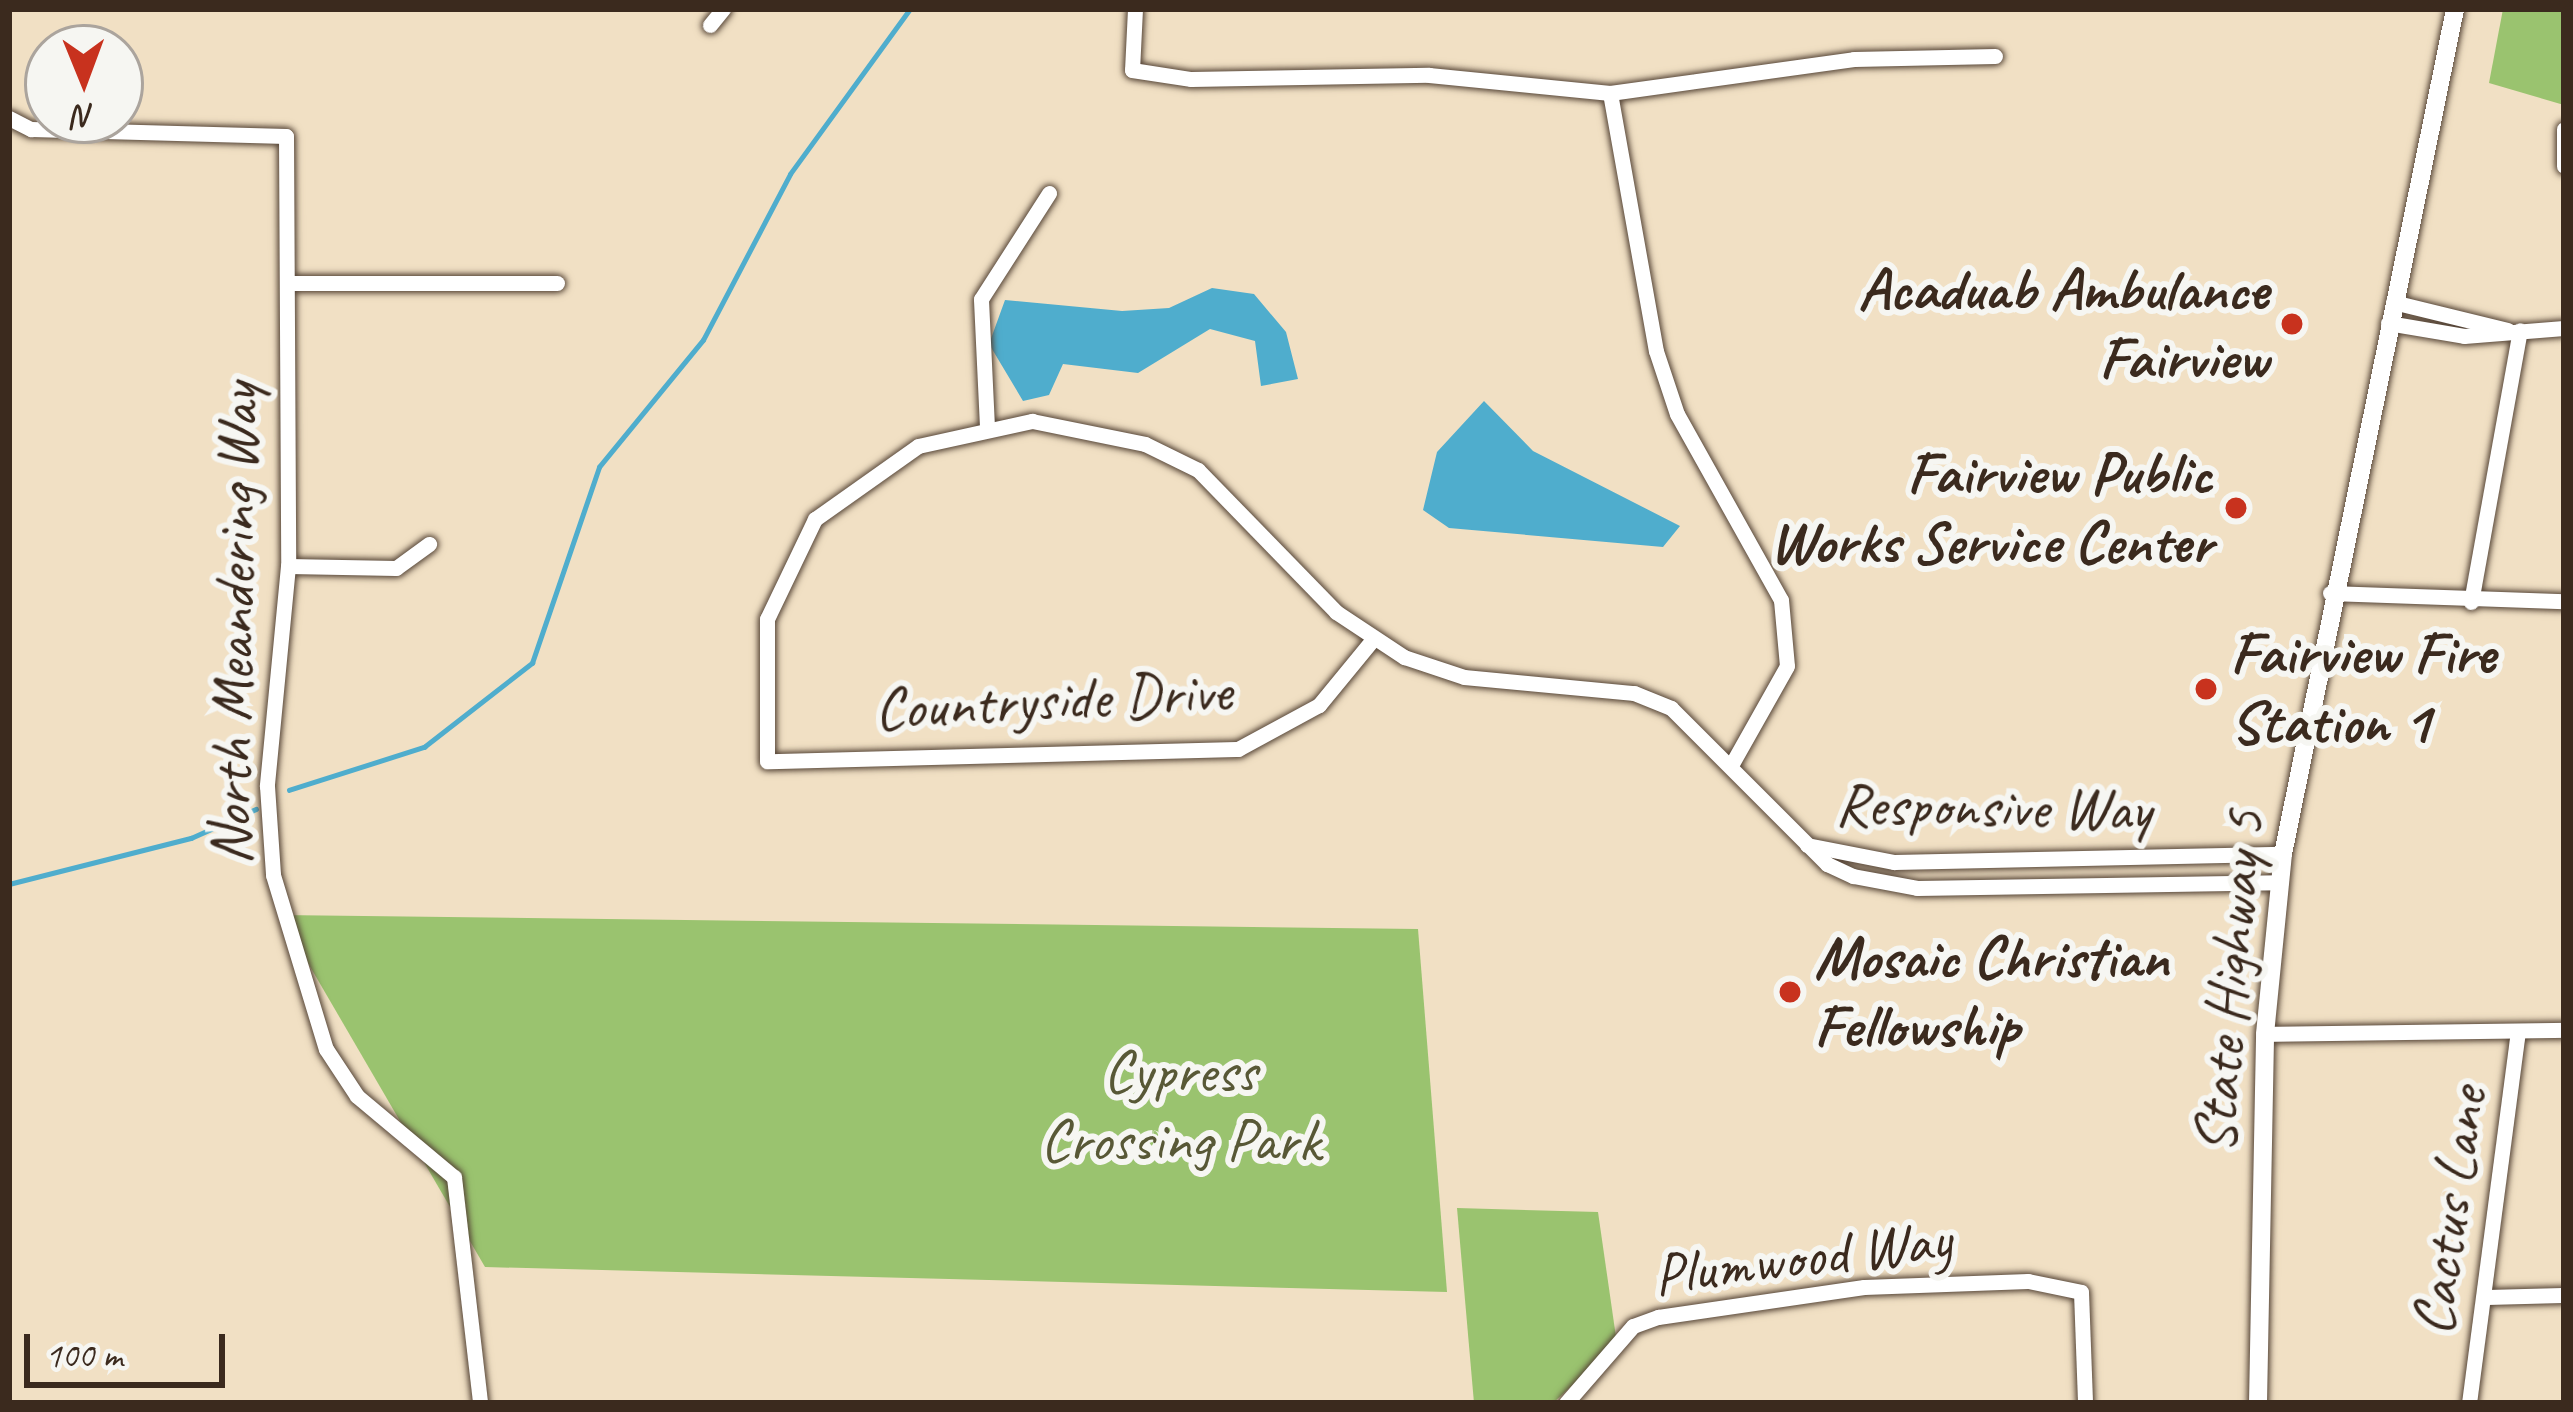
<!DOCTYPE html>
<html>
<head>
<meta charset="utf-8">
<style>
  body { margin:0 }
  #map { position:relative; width:2573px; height:1412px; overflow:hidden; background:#f1e0c4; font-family:Caveat,sans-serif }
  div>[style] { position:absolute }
  .green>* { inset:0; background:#9ac36f }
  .water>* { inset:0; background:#4fadcd }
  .stream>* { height:4.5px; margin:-2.25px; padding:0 2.25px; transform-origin:2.25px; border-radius:2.25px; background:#4fadcd }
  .roads { filter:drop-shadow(0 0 3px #564537) drop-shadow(0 0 3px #564537) }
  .minor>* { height:15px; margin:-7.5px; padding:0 7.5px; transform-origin:7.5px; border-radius:7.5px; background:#fff }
  .major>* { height:18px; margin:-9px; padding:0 9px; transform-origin:9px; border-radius:9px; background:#fff }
  .dots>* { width:33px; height:33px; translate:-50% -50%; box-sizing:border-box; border:6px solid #f6f6f2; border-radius:50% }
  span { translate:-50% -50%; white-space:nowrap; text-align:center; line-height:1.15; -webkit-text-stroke:12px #f6f6f2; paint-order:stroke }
  .poi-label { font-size:60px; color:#3b2a1e; font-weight:700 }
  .right { translate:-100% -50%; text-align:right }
  .left { translate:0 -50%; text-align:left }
  .street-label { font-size:60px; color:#3b2a1e }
  .park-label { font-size:60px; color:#585836 }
  .frame { position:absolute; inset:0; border:12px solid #3b2a1e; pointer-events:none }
  .north { position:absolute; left:24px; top:24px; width:120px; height:120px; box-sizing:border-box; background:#f6f6f2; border:3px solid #aba49d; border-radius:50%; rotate:179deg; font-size:33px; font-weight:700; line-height:48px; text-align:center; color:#3b2a1e }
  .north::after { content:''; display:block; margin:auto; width:42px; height:54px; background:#c8321e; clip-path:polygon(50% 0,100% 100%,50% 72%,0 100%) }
  .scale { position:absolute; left:24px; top:1334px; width:201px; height:54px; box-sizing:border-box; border:6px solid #3b2a1e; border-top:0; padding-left:15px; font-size:36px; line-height:42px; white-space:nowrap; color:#3b2a1e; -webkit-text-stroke:9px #f6f6f2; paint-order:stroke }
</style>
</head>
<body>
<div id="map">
  <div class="green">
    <div style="clip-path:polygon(2503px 9px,2564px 9px,2564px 105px,2489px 83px)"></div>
    <div style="clip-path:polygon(280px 915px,1418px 929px,1447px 1292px,485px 1267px)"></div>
    <div style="clip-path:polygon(1457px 1208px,1598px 1212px,1617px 1344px,1553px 1403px,1474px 1403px)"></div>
  </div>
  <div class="water">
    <div style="clip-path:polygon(1212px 288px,1254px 294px,1286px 332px,1298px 379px,1261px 386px,1255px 341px,1210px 329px,1138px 373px,1063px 364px,1049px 395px,1023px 401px,989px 344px,1005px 300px,1122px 311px,1169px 308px)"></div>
    <div style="clip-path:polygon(1484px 401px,1533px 451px,1680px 526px,1663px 547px,1449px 528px,1423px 510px,1437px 452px)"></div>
  </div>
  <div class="stream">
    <div style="left:289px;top:790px;width:142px;rotate:-17.7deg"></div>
    <div style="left:424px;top:747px;width:137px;rotate:-37.9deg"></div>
    <div style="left:532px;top:663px;width:207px;rotate:-71.1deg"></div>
    <div style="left:599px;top:467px;width:164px;rotate:-50.7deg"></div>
    <div style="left:703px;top:340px;width:187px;rotate:-62.3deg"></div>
    <div style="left:790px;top:174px;width:204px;rotate:-54deg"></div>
    <div style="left:9px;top:884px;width:188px;rotate:-14.2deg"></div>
    <div style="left:191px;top:838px;width:71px;rotate:-24deg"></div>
  </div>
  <div class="roads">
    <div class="minor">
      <div style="left:1135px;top:9px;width:61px;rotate:92.8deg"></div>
      <div style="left:1132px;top:70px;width:60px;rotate:8.7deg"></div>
      <div style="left:1191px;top:79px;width:238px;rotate:-1deg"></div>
      <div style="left:1429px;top:75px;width:182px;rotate:5.7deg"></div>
      <div style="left:1610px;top:93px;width:246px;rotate:-7.9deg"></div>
      <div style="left:1854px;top:59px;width:141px;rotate:-1.2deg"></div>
      <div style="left:710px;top:25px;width:21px;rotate:-51deg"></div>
      <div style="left:1610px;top:93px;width:262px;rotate:79.9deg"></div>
      <div style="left:1656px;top:351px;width:66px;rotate:71.6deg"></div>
      <div style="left:1677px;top:414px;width:213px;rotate:60.8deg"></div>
      <div style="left:1781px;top:600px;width:66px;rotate:84.8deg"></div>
      <div style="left:1787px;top:666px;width:110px;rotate:119.4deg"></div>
      <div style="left:9px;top:118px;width:25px;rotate:27deg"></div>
      <div style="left:31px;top:129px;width:255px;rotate:1.6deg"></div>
      <div style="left:286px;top:136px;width:430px;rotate:89.7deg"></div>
      <div style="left:288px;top:566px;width:221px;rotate:95.5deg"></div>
      <div style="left:267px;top:786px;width:89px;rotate:86.1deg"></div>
      <div style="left:273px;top:875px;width:182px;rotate:73.1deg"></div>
      <div style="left:326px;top:1049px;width:56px;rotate:56.6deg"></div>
      <div style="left:357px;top:1096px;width:126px;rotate:39.9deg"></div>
      <div style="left:454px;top:1177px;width:227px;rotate:83.4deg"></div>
      <div style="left:2564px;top:129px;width:37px;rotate:90deg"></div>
      <div style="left:291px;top:283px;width:266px"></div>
      <div style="left:2393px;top:302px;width:118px;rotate:13.7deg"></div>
      <div style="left:2388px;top:323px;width:77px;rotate:9.7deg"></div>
      <div style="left:2464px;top:336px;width:100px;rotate:-4.6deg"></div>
      <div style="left:987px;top:427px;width:128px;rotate:-92.7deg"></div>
      <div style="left:981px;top:299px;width:126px;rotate:-57.3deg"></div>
      <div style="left:288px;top:566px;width:108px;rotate:1.1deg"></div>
      <div style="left:396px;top:568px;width:41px;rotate:-36deg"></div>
      <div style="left:2330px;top:593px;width:234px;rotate:2deg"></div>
      <div style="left:2471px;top:602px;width:276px;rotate:-79.8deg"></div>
      <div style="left:1374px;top:638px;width:87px;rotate:129.4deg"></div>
      <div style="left:1319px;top:705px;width:92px;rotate:151.5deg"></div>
      <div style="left:1238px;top:749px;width:471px;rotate:178.5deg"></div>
      <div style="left:767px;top:761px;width:142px;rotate:-90deg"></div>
      <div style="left:767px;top:619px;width:111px;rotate:-64.4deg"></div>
      <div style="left:815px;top:519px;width:126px;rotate:-35.3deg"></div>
      <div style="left:918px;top:446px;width:117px;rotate:-12.4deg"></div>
      <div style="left:1032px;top:421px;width:115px;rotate:11.5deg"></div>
      <div style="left:1145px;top:444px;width:59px;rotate:26.1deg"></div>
      <div style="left:1198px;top:470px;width:198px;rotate:45.8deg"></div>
      <div style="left:1336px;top:612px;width:82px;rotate:33.5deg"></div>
      <div style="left:1404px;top:657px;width:63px;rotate:18.4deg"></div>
      <div style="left:1464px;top:677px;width:171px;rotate:5.4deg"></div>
      <div style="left:1634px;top:693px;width:40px;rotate:22deg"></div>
      <div style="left:1671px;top:708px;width:221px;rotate:45deg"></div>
      <div style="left:1827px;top:864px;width:29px;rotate:25deg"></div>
      <div style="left:1853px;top:876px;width:65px;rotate:10.6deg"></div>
      <div style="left:1917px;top:888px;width:362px;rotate:-0.9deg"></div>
      <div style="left:1807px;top:845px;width:89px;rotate:11.1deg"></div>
      <div style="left:1894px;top:862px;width:389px;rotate:-1.2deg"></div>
      <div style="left:2265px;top:1034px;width:299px;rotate:-0.8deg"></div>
      <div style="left:2485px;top:1297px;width:79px;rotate:-1.5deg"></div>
      <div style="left:1566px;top:1403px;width:102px;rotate:-49deg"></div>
      <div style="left:1633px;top:1326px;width:27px;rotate:-20deg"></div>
      <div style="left:1658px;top:1317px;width:208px;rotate:-8.3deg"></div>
      <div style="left:1864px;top:1287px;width:164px;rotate:-2.1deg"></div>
      <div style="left:2028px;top:1281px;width:54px;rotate:11.7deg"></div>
      <div style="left:2081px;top:1292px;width:111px;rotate:87.9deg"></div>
      <div style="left:2469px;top:1403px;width:374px;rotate:-82.5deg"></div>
    </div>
    <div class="major">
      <div style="left:2258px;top:1403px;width:369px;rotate:-88.9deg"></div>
      <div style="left:2265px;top:1034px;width:181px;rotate:-84.3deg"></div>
      <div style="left:2283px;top:854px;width:862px;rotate:-78.49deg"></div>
    </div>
  </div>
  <div class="dots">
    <div style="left:2292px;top:324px;background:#c8321e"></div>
    <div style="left:2236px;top:508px;background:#c8321e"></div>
    <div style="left:2206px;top:689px;background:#c8321e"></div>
    <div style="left:1790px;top:992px;background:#c8321e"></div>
  </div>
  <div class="poi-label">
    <span class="right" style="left:2268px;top:324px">Acaduab Ambulance<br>Fairview</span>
    <span class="right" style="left:2212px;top:508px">Fairview Public<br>Works Service Center</span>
    <span class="left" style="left:2230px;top:688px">Fairview Fire<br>Station 1</span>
    <span class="left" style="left:1814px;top:992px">Mosaic Christian<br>Fellowship</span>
  </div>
  <div class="street-label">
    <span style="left:234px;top:624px;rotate:-89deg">North Meandering Way</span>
    <span style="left:1053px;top:700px;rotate:-3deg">Countryside Drive</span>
    <span style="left:1993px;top:807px;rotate:1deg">Responsive Way</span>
    <span style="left:2229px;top:982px;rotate:-85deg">State Highway 5</span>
    <span style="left:2449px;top:1211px;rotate:-82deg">Cactus Lane</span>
    <span style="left:1802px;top:1257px;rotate:-7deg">Plumwood Way</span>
  </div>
  <div class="park-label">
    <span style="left:1180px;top:1106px">Cypress<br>Crossing Park</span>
  </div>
  <div class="frame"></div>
  <div class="north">N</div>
  <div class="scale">100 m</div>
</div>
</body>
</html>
